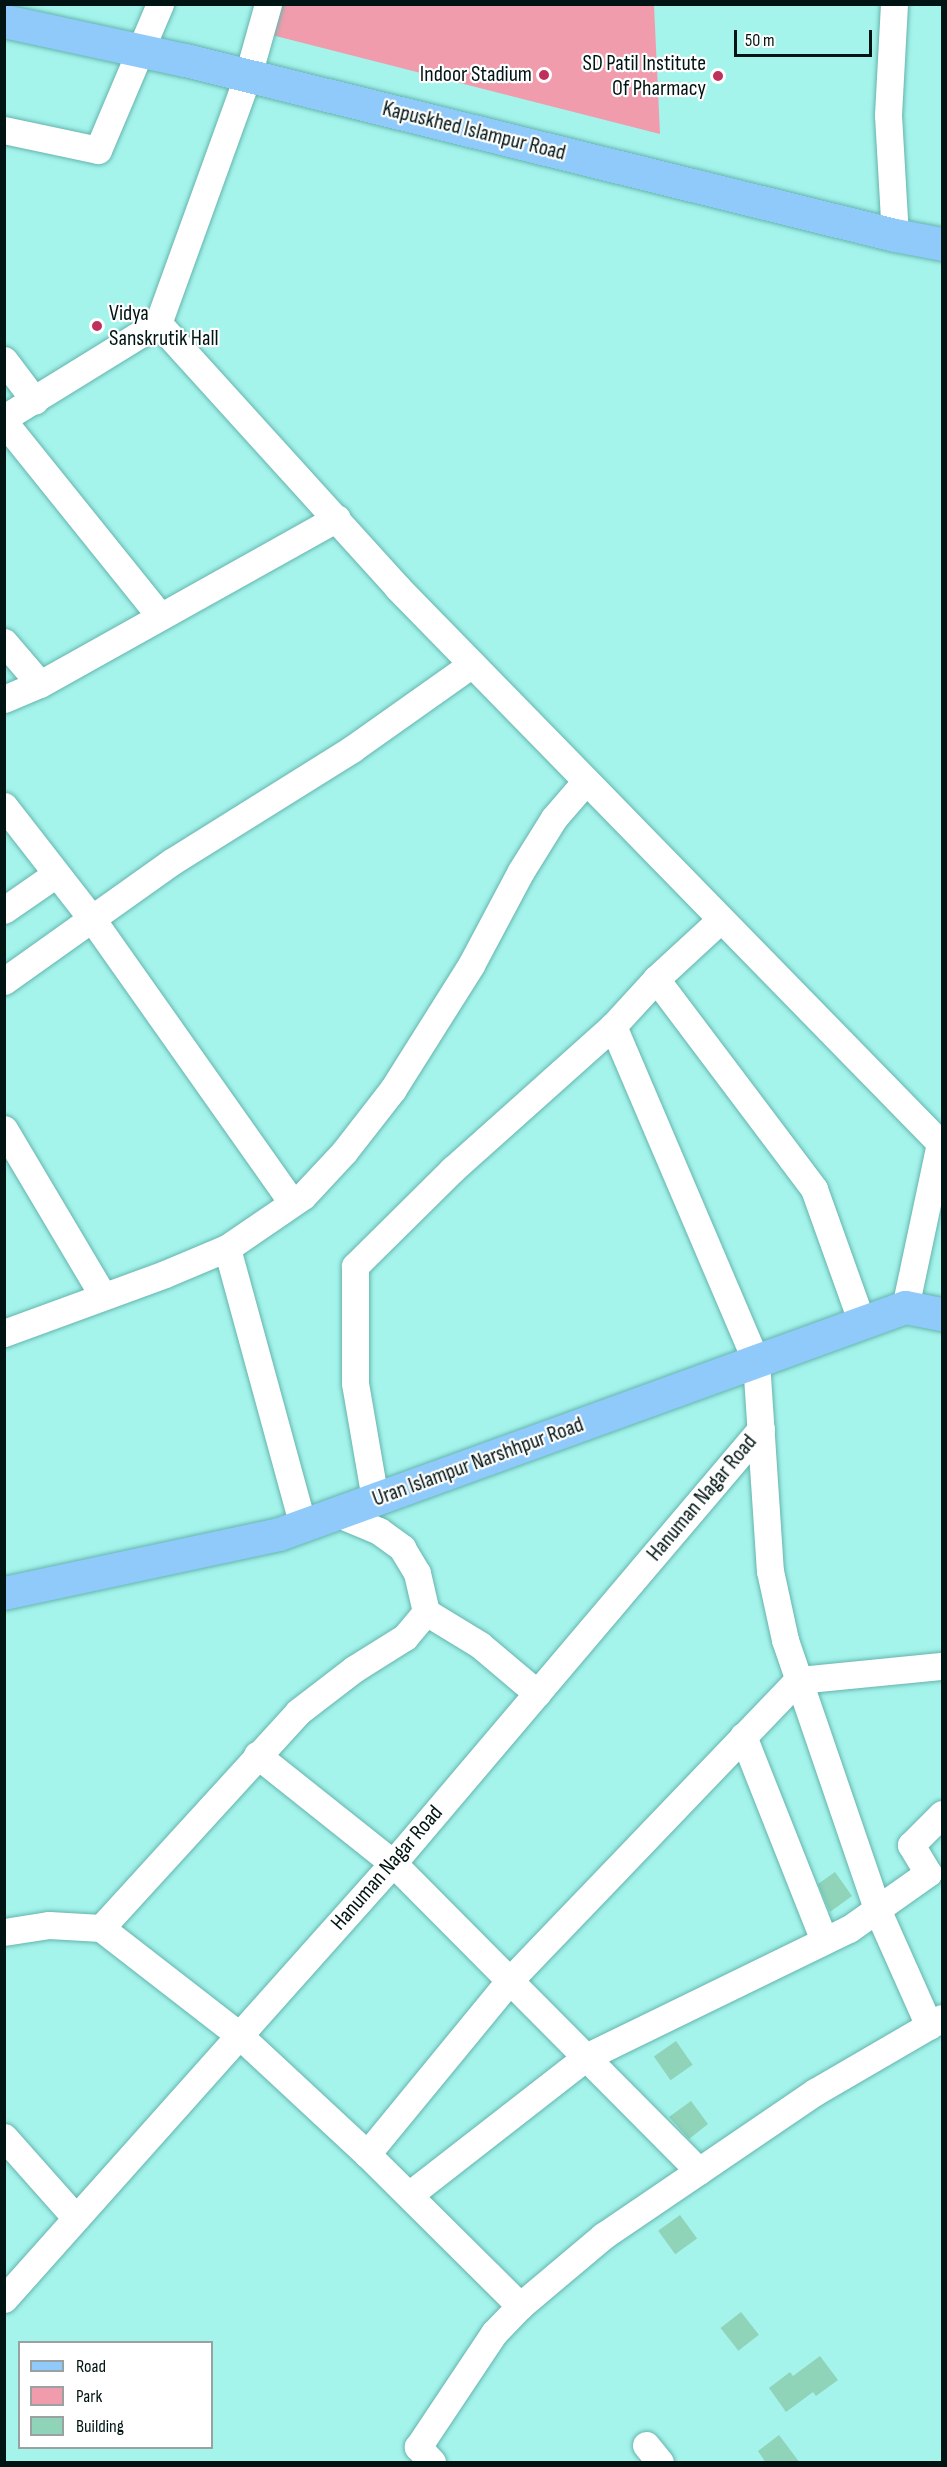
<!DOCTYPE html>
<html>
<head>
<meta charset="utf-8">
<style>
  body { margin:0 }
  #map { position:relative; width:947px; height:2467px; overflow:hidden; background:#a4f4ec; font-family:"Sofia Sans Condensed",sans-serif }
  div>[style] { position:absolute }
  .green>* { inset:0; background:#f09cac }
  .building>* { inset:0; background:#8fd3b8; transform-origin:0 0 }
  .roads { filter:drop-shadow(0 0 2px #65b4ad) drop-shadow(0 0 2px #65b4ad) }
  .minor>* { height:27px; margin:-13.5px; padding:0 13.5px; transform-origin:13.5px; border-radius:13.5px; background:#fff }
  .major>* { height:33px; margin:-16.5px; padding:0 16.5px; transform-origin:16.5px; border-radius:16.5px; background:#8fcafb }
  .dots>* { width:16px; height:16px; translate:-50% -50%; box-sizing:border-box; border:3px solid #fff; border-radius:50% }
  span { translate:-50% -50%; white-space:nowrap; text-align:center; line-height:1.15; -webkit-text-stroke:4.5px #fff; paint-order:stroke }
  .poi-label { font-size:22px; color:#001413 }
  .right { translate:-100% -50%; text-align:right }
  .left { translate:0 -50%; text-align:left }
  .street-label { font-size:22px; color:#001413 }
  .frame { position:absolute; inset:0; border:6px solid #001413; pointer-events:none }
  .legend { position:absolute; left:18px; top:2341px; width:195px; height:108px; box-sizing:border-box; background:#fff; border:2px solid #99a1a1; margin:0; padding:8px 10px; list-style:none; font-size:18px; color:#001413 }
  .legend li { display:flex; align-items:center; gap:12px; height:30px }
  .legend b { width:30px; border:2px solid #99a1a1 }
  .scale { position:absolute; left:734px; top:30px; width:138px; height:27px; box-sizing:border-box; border:3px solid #001413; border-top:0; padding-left:8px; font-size:18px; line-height:21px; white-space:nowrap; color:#001413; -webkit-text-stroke:4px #fff; paint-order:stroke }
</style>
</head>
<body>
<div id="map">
  <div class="green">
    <div style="clip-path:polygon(268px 5px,654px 5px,660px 134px,260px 32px)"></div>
  </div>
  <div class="building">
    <div style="clip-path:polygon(835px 1872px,852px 1896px,830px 1912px,818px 1884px)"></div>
    <div style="left:676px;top:2041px;width:29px;height:27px;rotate:55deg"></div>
    <div style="clip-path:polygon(691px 2101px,708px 2124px,689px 2139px,669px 2117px)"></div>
    <div style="left:680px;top:2215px;width:29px;height:27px;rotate:54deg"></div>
    <div style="left:741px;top:2312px;width:29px;height:26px;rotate:52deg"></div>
    <div style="clip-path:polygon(820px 2356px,838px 2380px,816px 2396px,813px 2392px,786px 2412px,769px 2388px,790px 2372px,793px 2376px)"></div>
    <div style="clip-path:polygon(779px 2435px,800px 2463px,766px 2463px,758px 2451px)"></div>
  </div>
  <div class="roads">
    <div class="minor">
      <div style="left:268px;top:4px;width:74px;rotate:105.7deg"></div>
      <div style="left:248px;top:75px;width:264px;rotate:109.9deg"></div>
      <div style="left:158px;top:323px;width:356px;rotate:47.8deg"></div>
      <div style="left:397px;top:587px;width:777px;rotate:45.68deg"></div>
      <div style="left:940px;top:1143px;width:168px;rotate:102deg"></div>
      <div style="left:894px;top:4px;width:111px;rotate:93.1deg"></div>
      <div style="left:888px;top:115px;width:120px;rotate:86.7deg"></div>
      <div style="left:4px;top:130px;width:96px;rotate:12deg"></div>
      <div style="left:98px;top:150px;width:159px;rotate:-67deg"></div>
      <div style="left:4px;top:360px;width:51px;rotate:52.9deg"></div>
      <div style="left:4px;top:418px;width:181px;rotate:-31.7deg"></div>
      <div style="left:4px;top:422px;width:248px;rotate:51.2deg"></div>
      <div style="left:4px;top:642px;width:55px;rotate:49.4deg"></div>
      <div style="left:4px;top:699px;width:39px;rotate:-23deg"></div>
      <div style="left:40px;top:684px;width:340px;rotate:-29.2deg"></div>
      <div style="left:4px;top:806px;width:143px;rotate:52.1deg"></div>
      <div style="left:92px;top:919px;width:347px;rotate:54.8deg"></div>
      <div style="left:4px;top:910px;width:63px;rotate:-34.7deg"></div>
      <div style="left:656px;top:979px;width:263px;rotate:53deg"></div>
      <div style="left:814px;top:1189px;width:142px;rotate:70.3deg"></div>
      <div style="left:4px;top:981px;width:207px;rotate:-35.4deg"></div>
      <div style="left:173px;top:861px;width:211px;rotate:-32deg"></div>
      <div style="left:352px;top:749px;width:147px;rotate:-35.3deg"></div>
      <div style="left:613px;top:1026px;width:364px;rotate:66.9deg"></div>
      <div style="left:756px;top:1361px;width:210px;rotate:86.2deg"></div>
      <div style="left:770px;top:1571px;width:71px;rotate:77.7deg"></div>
      <div style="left:785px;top:1640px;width:284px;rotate:71.1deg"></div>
      <div style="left:877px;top:1909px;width:128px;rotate:66deg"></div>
      <div style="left:4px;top:1129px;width:194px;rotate:59.3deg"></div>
      <div style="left:4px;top:1333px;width:171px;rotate:-20.1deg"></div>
      <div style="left:165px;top:1274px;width:67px;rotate:-22.8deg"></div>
      <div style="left:375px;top:1499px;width:118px;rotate:-99.8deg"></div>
      <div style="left:355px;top:1383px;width:117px;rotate:-90deg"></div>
      <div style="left:355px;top:1266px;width:138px;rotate:-44.7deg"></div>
      <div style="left:453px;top:1169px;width:215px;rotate:-41.8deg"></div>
      <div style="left:613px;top:1026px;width:64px;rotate:-47.5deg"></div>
      <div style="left:656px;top:979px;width:88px;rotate:-42.7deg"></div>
      <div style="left:336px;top:1513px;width:47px;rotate:22.7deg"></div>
      <div style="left:379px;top:1531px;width:29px;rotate:36deg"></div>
      <div style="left:402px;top:1548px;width:29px;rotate:59deg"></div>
      <div style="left:417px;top:1573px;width:40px;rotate:77deg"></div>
      <div style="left:426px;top:1612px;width:63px;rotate:31.4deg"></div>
      <div style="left:480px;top:1645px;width:75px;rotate:40.1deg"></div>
      <div style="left:303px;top:1526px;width:288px;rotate:-105.3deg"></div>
      <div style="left:227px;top:1248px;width:92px;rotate:-34.4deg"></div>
      <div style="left:303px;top:1196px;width:60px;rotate:-47deg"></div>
      <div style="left:344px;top:1152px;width:80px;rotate:-52.1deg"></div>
      <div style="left:393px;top:1089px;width:146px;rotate:-57.8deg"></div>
      <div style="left:471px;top:965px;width:106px;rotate:-62deg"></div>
      <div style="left:521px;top:871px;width:62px;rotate:-58.1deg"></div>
      <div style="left:554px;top:818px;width:49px;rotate:-49.1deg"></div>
      <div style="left:743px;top:1736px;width:220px;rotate:68.4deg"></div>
      <div style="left:257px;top:1755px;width:174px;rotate:38.5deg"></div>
      <div style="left:393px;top:1863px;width:434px;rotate:45.2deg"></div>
      <div style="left:101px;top:1928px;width:292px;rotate:-47.6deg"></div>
      <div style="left:298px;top:1712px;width:71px;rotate:-37.5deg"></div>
      <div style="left:354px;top:1669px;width:60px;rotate:-32.1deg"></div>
      <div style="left:405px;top:1637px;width:33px;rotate:-50deg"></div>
      <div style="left:4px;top:1932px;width:46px;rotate:-8.8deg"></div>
      <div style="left:49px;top:1925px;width:52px;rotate:3.3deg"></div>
      <div style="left:101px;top:1928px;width:175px;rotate:37.8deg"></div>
      <div style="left:239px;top:2035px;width:175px;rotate:42.9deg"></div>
      <div style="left:367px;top:2154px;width:216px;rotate:44.8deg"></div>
      <div style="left:4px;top:2137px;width:108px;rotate:48.4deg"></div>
      <div style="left:367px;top:2154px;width:225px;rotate:-50.6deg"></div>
      <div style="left:510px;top:1980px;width:416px;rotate:-46.2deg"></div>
      <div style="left:798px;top:1680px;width:145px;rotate:-5.6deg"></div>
      <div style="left:409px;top:2195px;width:224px;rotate:-37.9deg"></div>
      <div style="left:586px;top:2057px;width:292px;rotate:-26deg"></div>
      <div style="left:849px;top:1929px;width:97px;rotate:-35.3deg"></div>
      <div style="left:928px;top:1873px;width:33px;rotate:-121deg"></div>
      <div style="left:911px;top:1845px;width:44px;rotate:-45deg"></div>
      <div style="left:4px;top:2299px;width:584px;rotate:-48.26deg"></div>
      <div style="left:393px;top:1863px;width:569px;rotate:-49.7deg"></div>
      <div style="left:646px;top:2445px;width:22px;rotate:51deg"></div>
      <div style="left:432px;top:2462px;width:21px;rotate:-133deg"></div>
      <div style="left:418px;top:2447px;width:137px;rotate:-56.3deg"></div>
      <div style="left:494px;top:2333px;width:37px;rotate:-46deg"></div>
      <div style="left:520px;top:2306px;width:109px;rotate:-40.1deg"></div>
      <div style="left:603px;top:2236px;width:256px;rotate:-34.2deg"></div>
      <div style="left:815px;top:2092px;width:147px;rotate:-30.2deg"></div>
    </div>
    <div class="major">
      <div style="left:4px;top:21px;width:185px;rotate:12.2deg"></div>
      <div style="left:185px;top:60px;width:731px;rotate:13.85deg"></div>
      <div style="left:895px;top:235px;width:48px;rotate:10.8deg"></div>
      <div style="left:4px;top:1593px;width:281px;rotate:-12.1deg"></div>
      <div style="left:279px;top:1534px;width:666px;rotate:-19.93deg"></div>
      <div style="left:905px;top:1307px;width:38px;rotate:11deg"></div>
    </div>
  </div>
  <div class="dots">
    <div style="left:544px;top:75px;background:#bf305c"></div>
    <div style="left:718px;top:76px;background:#bf305c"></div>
    <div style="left:97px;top:326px;background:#bf305c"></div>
  </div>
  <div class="poi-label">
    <span class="right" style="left:706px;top:76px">SD Patil Institute<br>Of Pharmacy</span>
    <span class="right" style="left:532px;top:75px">Indoor Stadium</span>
    <span class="left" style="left:109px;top:326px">Vidya<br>Sanskrutik Hall</span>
  </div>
  <div class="street-label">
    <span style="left:474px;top:131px;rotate:14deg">Kapuskhed Islampur Road</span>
    <span style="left:478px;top:1462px;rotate:-20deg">Uran Islampur Narshhpur Road</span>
    <span style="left:702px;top:1498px;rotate:-50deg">Hanuman Nagar Road</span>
    <span style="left:387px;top:1868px;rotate:-49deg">Hanuman Nagar Road</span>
  </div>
  <div class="frame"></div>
  <ul class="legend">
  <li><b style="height:8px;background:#8fcafb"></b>Road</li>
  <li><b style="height:16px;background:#f09cac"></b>Park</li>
  <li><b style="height:16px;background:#8fd3b8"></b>Building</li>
  </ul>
  <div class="scale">50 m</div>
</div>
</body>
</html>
